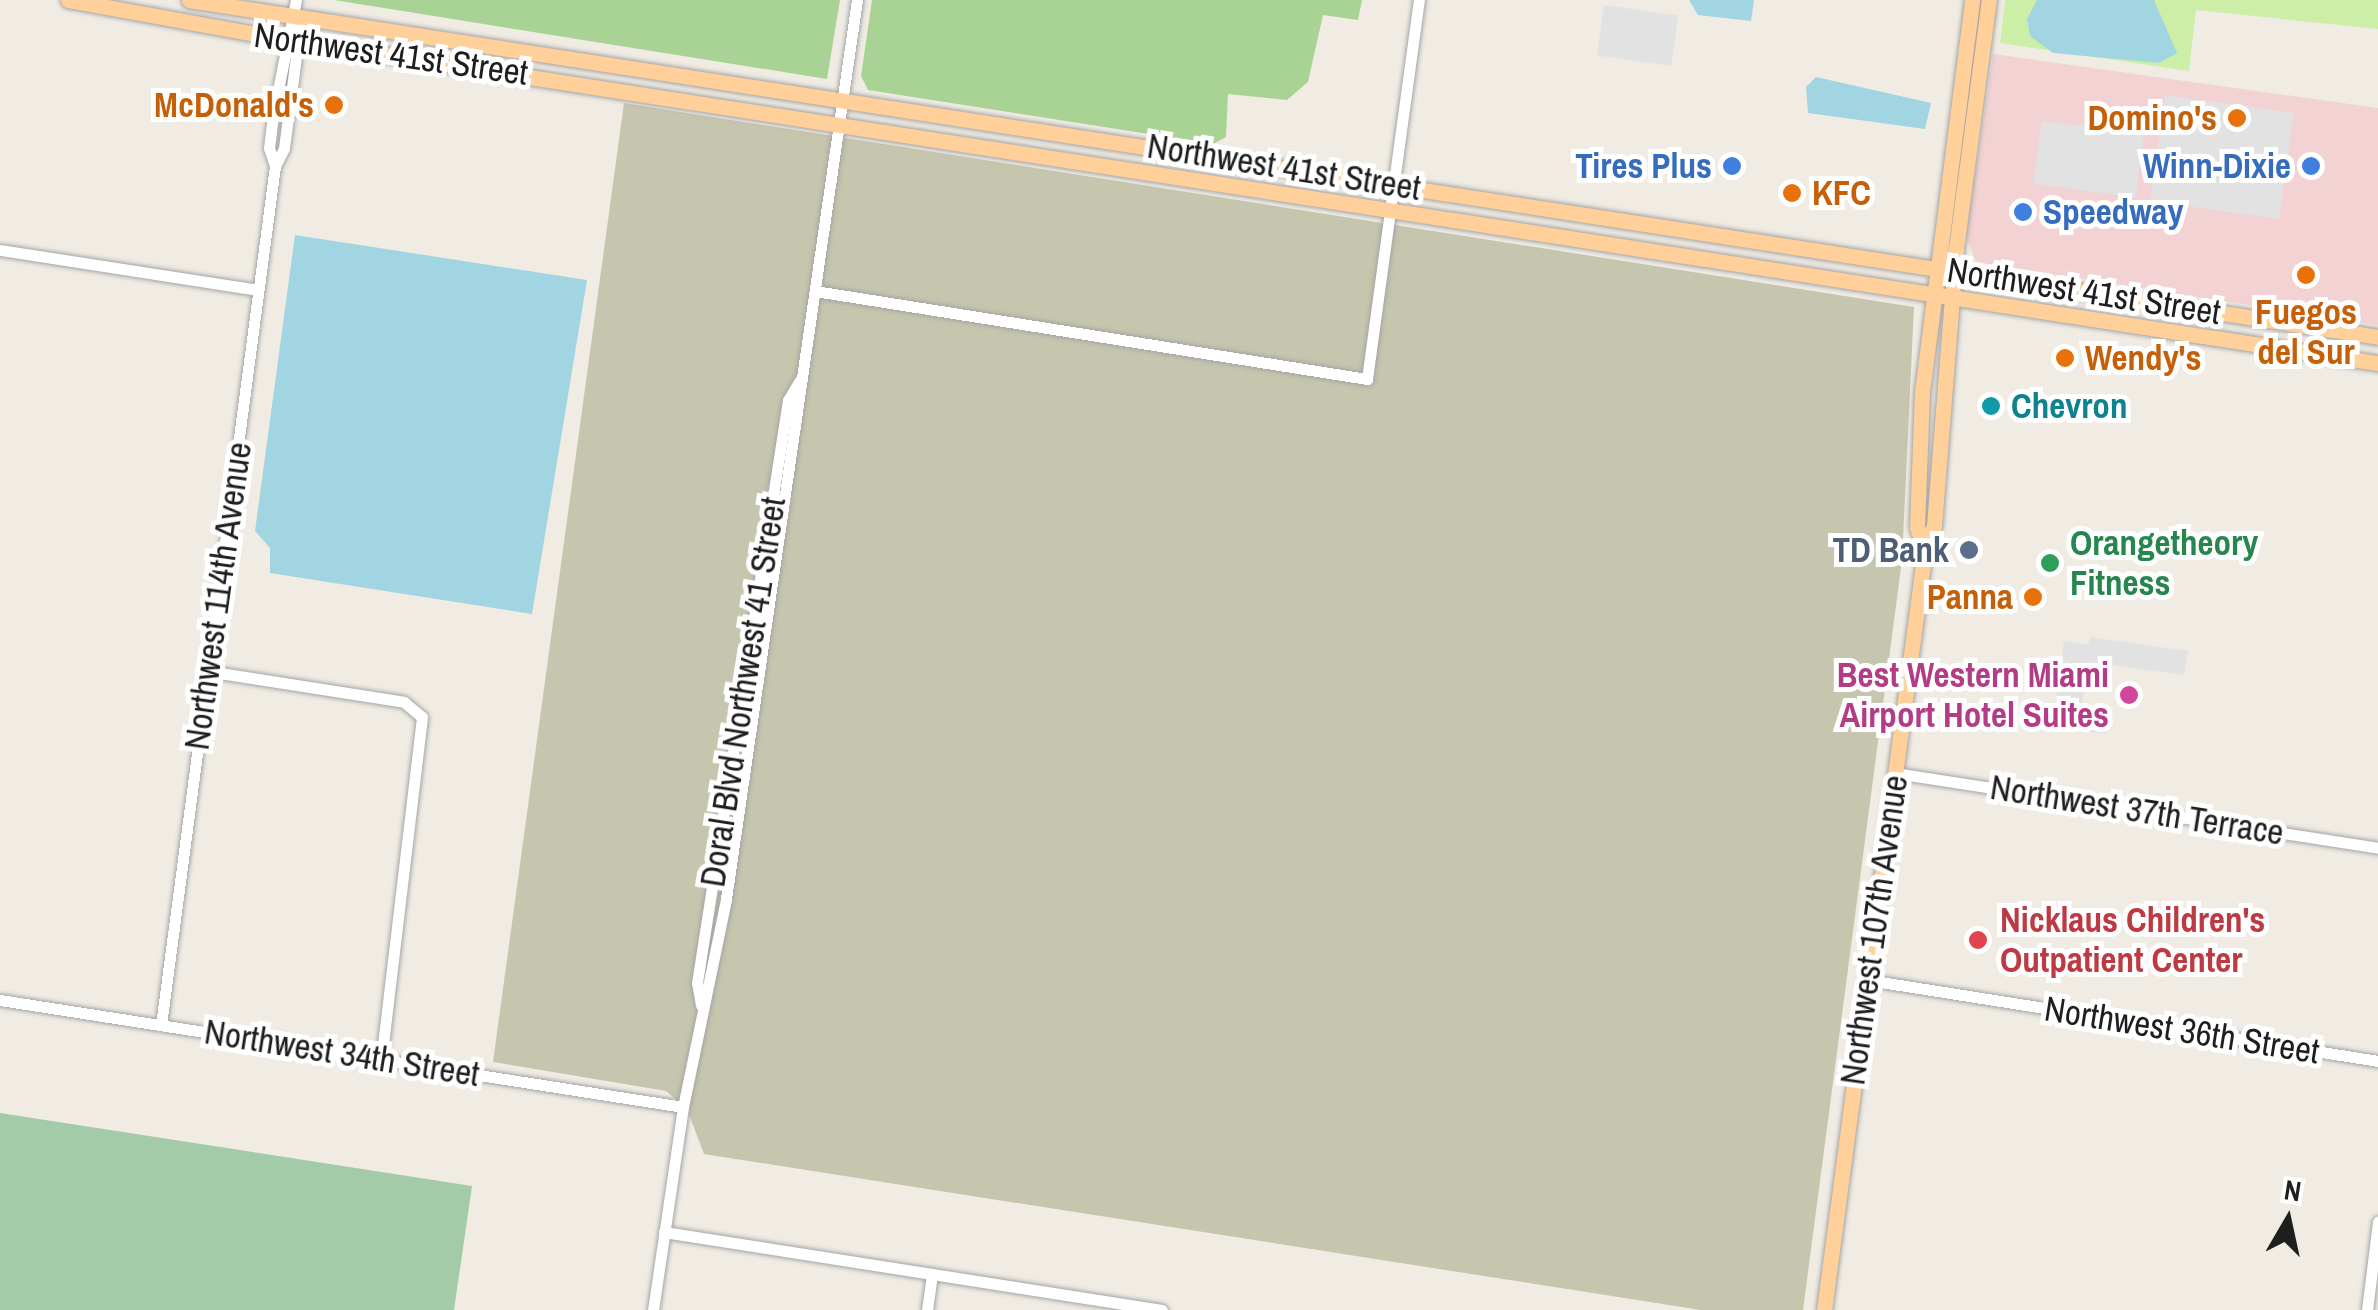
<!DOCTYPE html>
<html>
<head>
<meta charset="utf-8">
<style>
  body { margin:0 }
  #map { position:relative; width:2378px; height:1310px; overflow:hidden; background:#f0ece4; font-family:"Archivo Narrow",sans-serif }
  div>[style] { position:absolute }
  .commercial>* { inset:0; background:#f2d2d2 }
  .construction>* { inset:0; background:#c6c5ae }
  .grass>* { inset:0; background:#cceea6 }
  .forest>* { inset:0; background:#a9d395 }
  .cemetery>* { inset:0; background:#a3cba8 }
  .parking>* { inset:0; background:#e2e2e2; transform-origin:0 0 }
  .water>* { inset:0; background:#a1d5e1 }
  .roads { filter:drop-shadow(0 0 2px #a5a5a5) drop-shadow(0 0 2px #a5a5a5) }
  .minor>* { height:11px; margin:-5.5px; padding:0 5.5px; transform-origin:5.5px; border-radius:5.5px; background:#fff }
  .major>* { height:15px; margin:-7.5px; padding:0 7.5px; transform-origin:7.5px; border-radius:7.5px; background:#ffd09a }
  .dots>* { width:28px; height:28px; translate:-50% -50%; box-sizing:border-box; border:5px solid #fff; border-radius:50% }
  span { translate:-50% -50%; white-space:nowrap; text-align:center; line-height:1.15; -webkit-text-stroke:10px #fff; paint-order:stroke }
  .street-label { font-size:35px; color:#1e1e1e }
  .food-label { font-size:35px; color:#c56008; font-weight:700 }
  .right { translate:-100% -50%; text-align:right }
  .left { translate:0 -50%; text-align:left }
  .shop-label { font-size:35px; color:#366cbe; font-weight:700 }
  .culture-label { font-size:35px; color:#0d838f; font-weight:700 }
  .leisure-label { font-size:35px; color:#27864d; font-weight:700 }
  .service-label { font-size:35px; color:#4e5e75; font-weight:700 }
  .hotel-label { font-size:35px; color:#b23c85; font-weight:700 }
  .health-label { font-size:35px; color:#be3a42; font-weight:700 }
  .north { position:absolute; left:2238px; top:1170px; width:100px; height:100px; -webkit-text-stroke:8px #fff; paint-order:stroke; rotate:9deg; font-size:28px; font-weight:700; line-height:40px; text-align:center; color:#1e1e1e }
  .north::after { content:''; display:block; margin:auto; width:35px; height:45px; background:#1e1e1e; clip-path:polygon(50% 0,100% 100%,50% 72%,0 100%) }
</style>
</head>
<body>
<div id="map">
  <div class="commercial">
    <div style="clip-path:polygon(1993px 54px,2378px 108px,2378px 325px,1976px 262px,1966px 236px)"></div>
  </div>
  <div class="construction">
    <div style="clip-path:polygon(624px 103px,1914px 307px,1902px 560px,1803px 1310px,1701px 1310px,704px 1154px,687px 1109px,666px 1091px,493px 1062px)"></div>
  </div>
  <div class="grass">
    <div style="clip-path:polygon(2005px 0,2378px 0,2378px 29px,2196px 10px,2189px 71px,2000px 43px)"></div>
  </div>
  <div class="forest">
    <div style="clip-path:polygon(334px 0,840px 0,827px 79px)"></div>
    <div style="clip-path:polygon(872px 0,1362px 0,1358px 20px,1323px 15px,1308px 82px,1287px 100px,1228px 94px,1226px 137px,1213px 144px,868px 90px,861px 76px)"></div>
  </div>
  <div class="cemetery">
    <div style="clip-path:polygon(0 1113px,472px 1186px,454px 1310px,0 1310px)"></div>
  </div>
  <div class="parking">
    <div style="left:1604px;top:5px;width:75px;height:51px;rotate:8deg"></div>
    <div style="left:2165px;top:95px;width:130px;height:107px;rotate:8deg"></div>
    <div style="left:2042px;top:121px;width:103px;height:63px;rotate:8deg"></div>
    <div style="clip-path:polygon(2090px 637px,2188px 651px,2184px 675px,2088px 662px,2082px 703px,2111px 709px,2107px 734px,2052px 726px,2064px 641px,2088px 645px)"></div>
  </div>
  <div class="water">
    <div style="clip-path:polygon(1689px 0,1754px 0,1751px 21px,1698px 15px)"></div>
    <div style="clip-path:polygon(2037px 0,2154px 0,2177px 53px,2159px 63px,2053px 53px,2030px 36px,2027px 19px)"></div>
    <div style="clip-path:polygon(1816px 77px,1931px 103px,1925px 129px,1808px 113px,1806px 87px)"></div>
    <div style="clip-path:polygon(295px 235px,587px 280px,532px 614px,270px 573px,270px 548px,255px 531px)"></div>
  </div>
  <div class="roads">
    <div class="minor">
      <div style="left:275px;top:166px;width:19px;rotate:-108deg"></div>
      <div style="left:269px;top:148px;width:33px;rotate:-83deg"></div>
      <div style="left:273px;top:115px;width:117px;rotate:-78.7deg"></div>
      <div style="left:0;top:250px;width:261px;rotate:8.8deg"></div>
      <div style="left:815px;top:291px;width:559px;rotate:9.06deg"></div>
      <div style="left:1367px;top:379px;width:383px;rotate:-82.2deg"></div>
      <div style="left:207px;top:671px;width:199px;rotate:8.9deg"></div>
      <div style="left:404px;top:702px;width:23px;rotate:40deg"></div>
      <div style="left:422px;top:717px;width:344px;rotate:96.8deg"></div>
      <div style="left:1895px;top:773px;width:489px;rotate:8.8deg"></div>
      <div style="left:1868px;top:980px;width:516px;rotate:9.02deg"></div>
      <div style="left:0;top:1000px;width:691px;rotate:8.9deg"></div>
      <div style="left:701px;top:1005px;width:22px;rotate:-100deg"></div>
      <div style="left:697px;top:983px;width:590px;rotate:-81.13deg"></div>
      <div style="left:788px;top:400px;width:23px;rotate:-59deg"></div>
      <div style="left:161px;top:1025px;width:867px;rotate:-82.44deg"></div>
      <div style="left:275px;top:166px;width:20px;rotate:-63deg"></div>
      <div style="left:284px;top:148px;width:108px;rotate:-82.5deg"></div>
      <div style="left:298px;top:41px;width:23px;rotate:-100deg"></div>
      <div style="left:664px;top:1232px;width:504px;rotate:8.9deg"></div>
      <div style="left:653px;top:1310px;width:205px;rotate:-81.6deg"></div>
      <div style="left:683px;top:1107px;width:212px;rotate:-78.3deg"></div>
      <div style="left:726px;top:899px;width:908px;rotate:-81.71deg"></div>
      <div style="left:927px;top:1310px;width:36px;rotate:-82deg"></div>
      <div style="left:2367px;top:1310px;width:89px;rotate:-82.9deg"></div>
    </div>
    <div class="major">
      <div style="left:68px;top:0;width:206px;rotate:10.3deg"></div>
      <div style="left:271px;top:37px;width:2132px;rotate:8.8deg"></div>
      <div style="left:189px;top:0;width:2215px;rotate:8.75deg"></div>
      <div style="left:1925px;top:549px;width:23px;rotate:-110deg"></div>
      <div style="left:1917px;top:527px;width:135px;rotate:-87.9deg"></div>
      <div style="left:1922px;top:392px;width:395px;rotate:-82.7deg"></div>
      <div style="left:1824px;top:1310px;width:768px;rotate:-82.44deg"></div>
      <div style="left:1925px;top:549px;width:25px;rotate:-69deg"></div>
      <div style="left:1934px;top:526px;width:278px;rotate:-85.5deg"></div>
      <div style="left:1956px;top:249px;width:251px;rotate:-82.5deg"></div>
    </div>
  </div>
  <div class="dots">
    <div style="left:334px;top:105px;background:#e8710a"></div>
    <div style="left:2237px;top:118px;background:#e8710a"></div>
    <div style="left:1732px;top:166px;background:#3f7fe0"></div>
    <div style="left:2311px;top:166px;background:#3f7fe0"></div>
    <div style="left:1792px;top:193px;background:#e8710a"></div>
    <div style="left:2023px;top:212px;background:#3f7fe0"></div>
    <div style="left:2306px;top:275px;background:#e8710a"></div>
    <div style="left:2065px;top:358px;background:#e8710a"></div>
    <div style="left:1991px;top:406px;background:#0f9aa8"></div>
    <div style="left:1969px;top:550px;background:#5c6f8a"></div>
    <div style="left:2050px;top:563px;background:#2e9e5b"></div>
    <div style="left:2033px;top:597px;background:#e8710a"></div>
    <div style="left:2129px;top:695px;background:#d1479c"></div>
    <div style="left:1978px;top:940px;background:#e0444e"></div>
  </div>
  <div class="street-label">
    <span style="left:391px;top:54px;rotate:8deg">Northwest 41st Street</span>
    <span style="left:1284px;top:167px;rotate:9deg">Northwest 41st Street</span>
    <span style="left:2084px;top:291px;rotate:9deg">Northwest 41st Street</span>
    <span style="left:218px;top:596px;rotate:-82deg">Northwest 114th Avenue</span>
    <span style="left:743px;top:692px;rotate:-81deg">Doral Blvd Northwest 41 Street</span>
    <span style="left:2137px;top:810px;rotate:9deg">Northwest 37th Terrace</span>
    <span style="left:1874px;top:930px;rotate:-82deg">Northwest 107th Avenue</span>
    <span style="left:2182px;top:1030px;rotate:9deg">Northwest 36th Street</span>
    <span style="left:342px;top:1053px;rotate:9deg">Northwest 34th Street</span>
  </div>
  <div class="food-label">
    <span class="right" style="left:314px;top:105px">McDonald's</span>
    <span class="right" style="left:2217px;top:118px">Domino's</span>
    <span class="left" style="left:1812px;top:193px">KFC</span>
    <span style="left:2306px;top:332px">Fuegos<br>del Sur</span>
    <span class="left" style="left:2085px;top:358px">Wendy's</span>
    <span class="right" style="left:2013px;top:597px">Panna</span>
  </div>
  <div class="shop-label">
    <span class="right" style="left:1712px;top:166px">Tires Plus</span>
    <span class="right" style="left:2291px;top:166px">Winn-Dixie</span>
    <span class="left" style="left:2043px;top:212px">Speedway</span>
  </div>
  <div class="culture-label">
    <span class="left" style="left:2011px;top:406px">Chevron</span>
  </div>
  <div class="leisure-label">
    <span class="left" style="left:2070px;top:563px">Orangetheory<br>Fitness</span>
  </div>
  <div class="service-label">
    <span class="right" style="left:1949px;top:550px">TD Bank</span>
  </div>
  <div class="hotel-label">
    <span class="right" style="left:2109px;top:695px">Best Western Miami<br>Airport Hotel Suites</span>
  </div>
  <div class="health-label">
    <span class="left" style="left:2000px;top:940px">Nicklaus Children's<br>Outpatient Center</span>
  </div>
  <div class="north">N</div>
</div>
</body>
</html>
